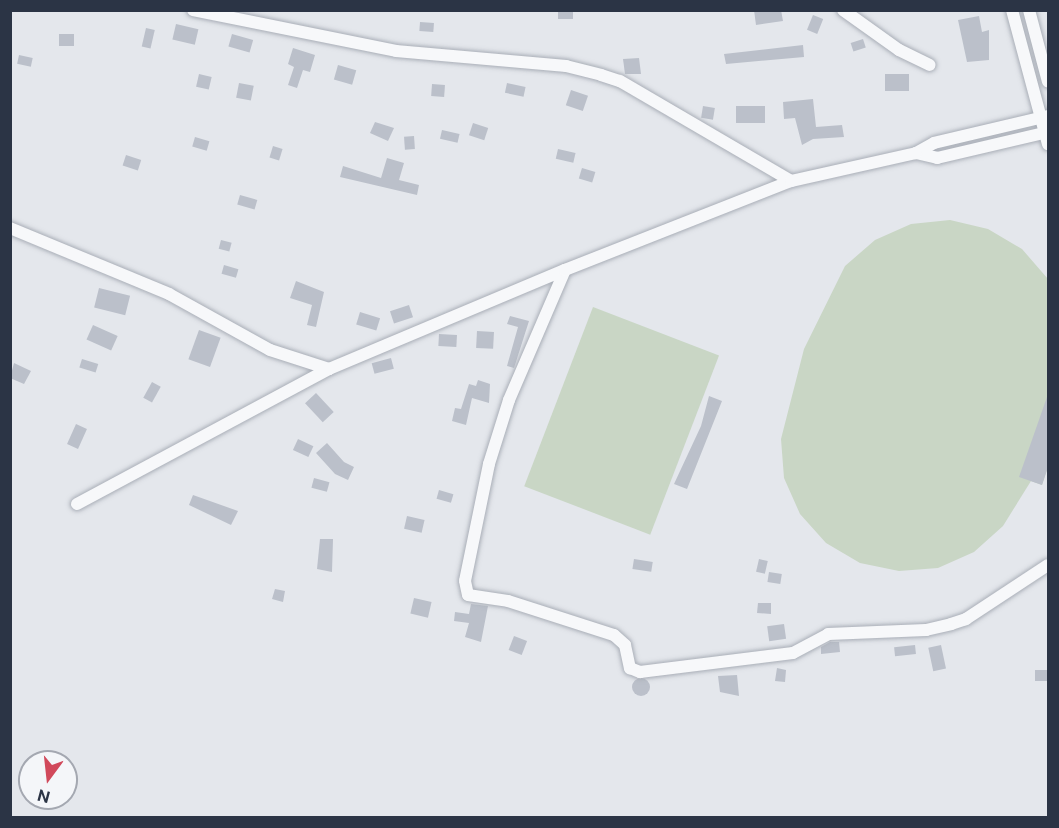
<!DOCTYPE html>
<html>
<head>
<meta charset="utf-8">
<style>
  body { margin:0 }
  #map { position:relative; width:1059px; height:828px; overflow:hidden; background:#e4e7ec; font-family:"Public Sans",sans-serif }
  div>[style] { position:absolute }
  .green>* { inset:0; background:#c9d6c5; transform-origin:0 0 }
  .building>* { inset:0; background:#bbc0ca; transform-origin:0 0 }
  .round { border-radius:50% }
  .roads { filter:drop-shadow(0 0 2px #a9aeb7) drop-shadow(0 0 2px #a9aeb7) }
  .minor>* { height:12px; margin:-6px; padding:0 6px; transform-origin:6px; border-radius:6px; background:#f7f8fa }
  span { translate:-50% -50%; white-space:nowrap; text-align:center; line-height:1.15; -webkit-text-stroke:4.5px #f4f6f9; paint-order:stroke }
  .frame { position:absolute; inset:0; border:12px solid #2b3445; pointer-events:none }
  .north { position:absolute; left:18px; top:750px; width:60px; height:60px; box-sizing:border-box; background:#f4f6f9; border:2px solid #a4a8b1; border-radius:50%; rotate:195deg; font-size:16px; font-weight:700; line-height:24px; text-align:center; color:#2b3445 }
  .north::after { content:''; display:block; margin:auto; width:21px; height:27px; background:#d1495b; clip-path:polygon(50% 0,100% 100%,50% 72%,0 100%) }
</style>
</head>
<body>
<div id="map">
  <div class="green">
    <div style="clip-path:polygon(950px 220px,988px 229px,1022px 249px,1048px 279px,1048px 467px,1042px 485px,1031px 481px,1003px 526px,974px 552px,938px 568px,899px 571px,860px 563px,826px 543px,800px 514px,784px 478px,781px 439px,804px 349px,845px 266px,875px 240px,911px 224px)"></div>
    <div style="left:593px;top:307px;width:135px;height:192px;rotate:21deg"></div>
  </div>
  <div class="building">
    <div style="left:558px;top:10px;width:15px;height:9px"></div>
    <div style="clip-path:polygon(754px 10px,781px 10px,783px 21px,756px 25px)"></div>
    <div style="left:813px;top:15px;width:11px;height:16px;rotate:22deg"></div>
    <div style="clip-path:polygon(979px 16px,982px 32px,989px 30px,989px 60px,967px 62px,958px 20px)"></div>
    <div style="left:420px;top:22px;width:14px;height:9px;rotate:4deg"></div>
    <div style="left:176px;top:24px;width:23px;height:16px;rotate:13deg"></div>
    <div style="left:146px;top:28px;width:9px;height:19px;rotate:13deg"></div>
    <div style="left:59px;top:34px;width:15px;height:12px"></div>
    <div style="left:232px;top:34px;width:22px;height:13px;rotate:16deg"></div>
    <div style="left:863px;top:39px;width:9px;height:13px;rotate:72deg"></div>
    <div style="clip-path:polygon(803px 45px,804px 57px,726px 64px,724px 54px)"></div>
    <div style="clip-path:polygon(293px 48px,315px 55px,310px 72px,303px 70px,297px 88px,288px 85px,294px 67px,288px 64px)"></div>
    <div style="left:19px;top:55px;width:14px;height:9px;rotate:12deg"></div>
    <div style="clip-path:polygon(639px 58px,641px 74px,625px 74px,623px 59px)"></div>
    <div style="left:338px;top:65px;width:19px;height:15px;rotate:16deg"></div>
    <div style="left:199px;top:74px;width:13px;height:13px;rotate:13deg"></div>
    <div style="left:885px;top:74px;width:24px;height:17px"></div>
    <div style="left:239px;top:83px;width:15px;height:15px;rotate:11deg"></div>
    <div style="left:507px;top:83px;width:19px;height:10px;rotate:12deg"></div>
    <div style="left:432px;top:84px;width:13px;height:12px;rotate:4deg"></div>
    <div style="left:571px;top:90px;width:18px;height:16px;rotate:19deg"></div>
    <div style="clip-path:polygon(813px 99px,816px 127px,842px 125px,844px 137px,813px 139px,802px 145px,795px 118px,784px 119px,783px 102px)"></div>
    <div style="left:703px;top:106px;width:12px;height:12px;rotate:9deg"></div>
    <div style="left:736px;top:106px;width:29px;height:17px"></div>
    <div style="clip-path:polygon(375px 122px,394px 128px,388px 141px,370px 133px)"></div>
    <div style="left:473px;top:123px;width:16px;height:13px;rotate:18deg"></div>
    <div style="left:442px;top:130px;width:18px;height:9px;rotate:13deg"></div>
    <div style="left:414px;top:136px;width:13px;height:10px;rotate:86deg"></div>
    <div style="left:195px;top:137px;width:15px;height:10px;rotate:16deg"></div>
    <div style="left:273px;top:146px;width:10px;height:12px;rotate:17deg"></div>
    <div style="left:558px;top:149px;width:18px;height:10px;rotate:13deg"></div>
    <div style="left:126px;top:155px;width:16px;height:11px;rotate:18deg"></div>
    <div style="clip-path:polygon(387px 158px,404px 163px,399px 180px,419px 185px,417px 195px,340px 177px,343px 166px,381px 178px)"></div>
    <div style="left:582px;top:168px;width:14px;height:11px;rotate:17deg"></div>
    <div style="left:240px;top:195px;width:18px;height:10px;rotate:16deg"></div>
    <div style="left:221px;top:240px;width:11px;height:9px;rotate:15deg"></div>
    <div style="left:224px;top:265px;width:15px;height:9px;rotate:16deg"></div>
    <div style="clip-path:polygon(296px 281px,324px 292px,316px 327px,307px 325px,312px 305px,290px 298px)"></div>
    <div style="left:99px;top:288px;width:32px;height:20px;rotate:14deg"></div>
    <div style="left:409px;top:305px;width:13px;height:20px;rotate:72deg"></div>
    <div style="left:360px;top:312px;width:21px;height:13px;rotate:17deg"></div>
    <div style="clip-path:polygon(510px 316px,529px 321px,514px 368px,507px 366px,518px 327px,507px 324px)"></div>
    <div style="left:93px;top:325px;width:27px;height:16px;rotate:24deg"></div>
    <div style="left:199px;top:330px;width:23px;height:31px;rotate:20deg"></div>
    <div style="left:477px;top:331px;width:17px;height:17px;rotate:3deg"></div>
    <div style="left:439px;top:334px;width:18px;height:12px;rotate:3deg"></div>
    <div style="left:391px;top:358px;width:11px;height:20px;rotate:75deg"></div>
    <div style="left:82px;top:359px;width:17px;height:9px;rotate:17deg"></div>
    <div style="clip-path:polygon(14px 363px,31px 371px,24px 384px,10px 378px)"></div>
    <div style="clip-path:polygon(478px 380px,490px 384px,489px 403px,472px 398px,466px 425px,452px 421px,455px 408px,461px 409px,469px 384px,476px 386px)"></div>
    <div style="left:152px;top:382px;width:10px;height:18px;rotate:29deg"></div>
    <div style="left:316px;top:393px;width:26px;height:15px;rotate:47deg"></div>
    <div style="clip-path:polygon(709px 396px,722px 401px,687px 489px,674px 484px,701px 426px)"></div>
    <div style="clip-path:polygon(1047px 397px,1048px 467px,1042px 485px,1019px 477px)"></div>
    <div style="left:76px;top:424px;width:12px;height:22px;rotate:24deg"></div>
    <div style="left:298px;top:439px;width:17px;height:12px;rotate:25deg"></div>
    <div style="clip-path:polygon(327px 443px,344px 462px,354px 467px,348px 480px,335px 474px,316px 453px)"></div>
    <div style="left:314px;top:478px;width:16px;height:10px;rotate:15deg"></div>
    <div style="left:439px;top:490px;width:15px;height:9px;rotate:16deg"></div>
    <div style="clip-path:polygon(193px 495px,238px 511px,231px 525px,189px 505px)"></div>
    <div style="left:407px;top:516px;width:18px;height:13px;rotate:13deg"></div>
    <div style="clip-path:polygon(320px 539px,333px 539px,332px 572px,317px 569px)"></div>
    <div style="left:634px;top:559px;width:19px;height:10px;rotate:9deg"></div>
    <div style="left:759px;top:559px;width:9px;height:13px;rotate:13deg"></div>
    <div style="left:769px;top:572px;width:13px;height:10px;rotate:9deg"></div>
    <div style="clip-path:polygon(275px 589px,285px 591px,283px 602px,272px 599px)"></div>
    <div style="left:414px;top:598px;width:18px;height:16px;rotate:13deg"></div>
    <div style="clip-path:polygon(758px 603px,771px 603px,771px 614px,757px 613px)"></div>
    <div style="clip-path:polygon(471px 604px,488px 606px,481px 642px,465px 637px,469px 623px,454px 621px,455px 612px,469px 614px)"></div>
    <div style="left:784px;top:624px;width:15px;height:17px;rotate:82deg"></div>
    <div style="left:514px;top:636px;width:14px;height:15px;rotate:21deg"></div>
    <div style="clip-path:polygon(830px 642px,839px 642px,840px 652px,821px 654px,821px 647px)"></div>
    <div style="left:915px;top:645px;width:9px;height:21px;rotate:84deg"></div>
    <div style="left:941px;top:645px;width:24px;height:13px;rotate:78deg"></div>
    <div style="clip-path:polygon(777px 668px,786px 670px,785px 682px,775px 681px)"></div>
    <div style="left:1035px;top:670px;width:13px;height:11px"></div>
    <div style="clip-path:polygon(737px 675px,739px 696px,720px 692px,718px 676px)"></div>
    <div class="round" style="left:632px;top:678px;width:18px;height:18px"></div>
  </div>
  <div class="roads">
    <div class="minor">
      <div style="left:193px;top:10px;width:207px;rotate:11.4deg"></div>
      <div style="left:396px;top:51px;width:171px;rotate:5deg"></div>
      <div style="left:566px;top:66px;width:36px;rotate:14deg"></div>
      <div style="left:601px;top:75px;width:20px;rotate:18deg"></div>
      <div style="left:620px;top:81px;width:198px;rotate:30.3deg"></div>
      <div style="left:843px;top:10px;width:69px;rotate:35.5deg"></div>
      <div style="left:899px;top:50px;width:34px;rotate:26deg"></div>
      <div style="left:1012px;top:10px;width:139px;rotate:75deg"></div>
      <div style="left:1029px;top:10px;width:74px;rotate:75.2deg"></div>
      <div style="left:1048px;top:116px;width:117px;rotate:166.7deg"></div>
      <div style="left:934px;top:143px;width:21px;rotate:151deg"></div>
      <div style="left:916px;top:153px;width:22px;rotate:13deg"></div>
      <div style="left:937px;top:158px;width:114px;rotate:-13.2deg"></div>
      <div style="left:10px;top:228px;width:172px;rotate:22.5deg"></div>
      <div style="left:169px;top:294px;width:115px;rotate:29deg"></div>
      <div style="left:270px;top:350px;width:62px;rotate:17.9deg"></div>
      <div style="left:565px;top:270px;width:142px;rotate:113.3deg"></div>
      <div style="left:509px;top:400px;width:67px;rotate:107.4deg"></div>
      <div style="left:489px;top:464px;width:119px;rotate:101.6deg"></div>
      <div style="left:465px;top:581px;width:14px;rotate:78deg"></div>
      <div style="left:468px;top:595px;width:40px;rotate:8.5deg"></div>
      <div style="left:508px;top:601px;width:111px;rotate:17.8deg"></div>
      <div style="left:614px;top:635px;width:15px;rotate:42deg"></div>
      <div style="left:625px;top:645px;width:24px;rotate:78deg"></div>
      <div style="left:630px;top:668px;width:11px;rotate:22deg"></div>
      <div style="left:640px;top:672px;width:154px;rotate:-7.1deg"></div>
      <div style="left:793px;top:653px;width:40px;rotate:-28deg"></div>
      <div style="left:828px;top:634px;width:98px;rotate:-2.3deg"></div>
      <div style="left:926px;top:630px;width:26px;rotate:-13deg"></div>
      <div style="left:951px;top:624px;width:16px;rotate:-18deg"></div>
      <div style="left:966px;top:619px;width:98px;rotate:-33.4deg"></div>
      <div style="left:77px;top:504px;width:286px;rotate:-28.2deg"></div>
      <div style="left:329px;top:369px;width:256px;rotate:-22.8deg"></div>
      <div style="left:565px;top:270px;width:243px;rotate:-21.5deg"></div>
      <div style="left:791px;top:181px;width:128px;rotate:-12.6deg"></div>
    </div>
  </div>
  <div class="frame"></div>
  <div class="north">N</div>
</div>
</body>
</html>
